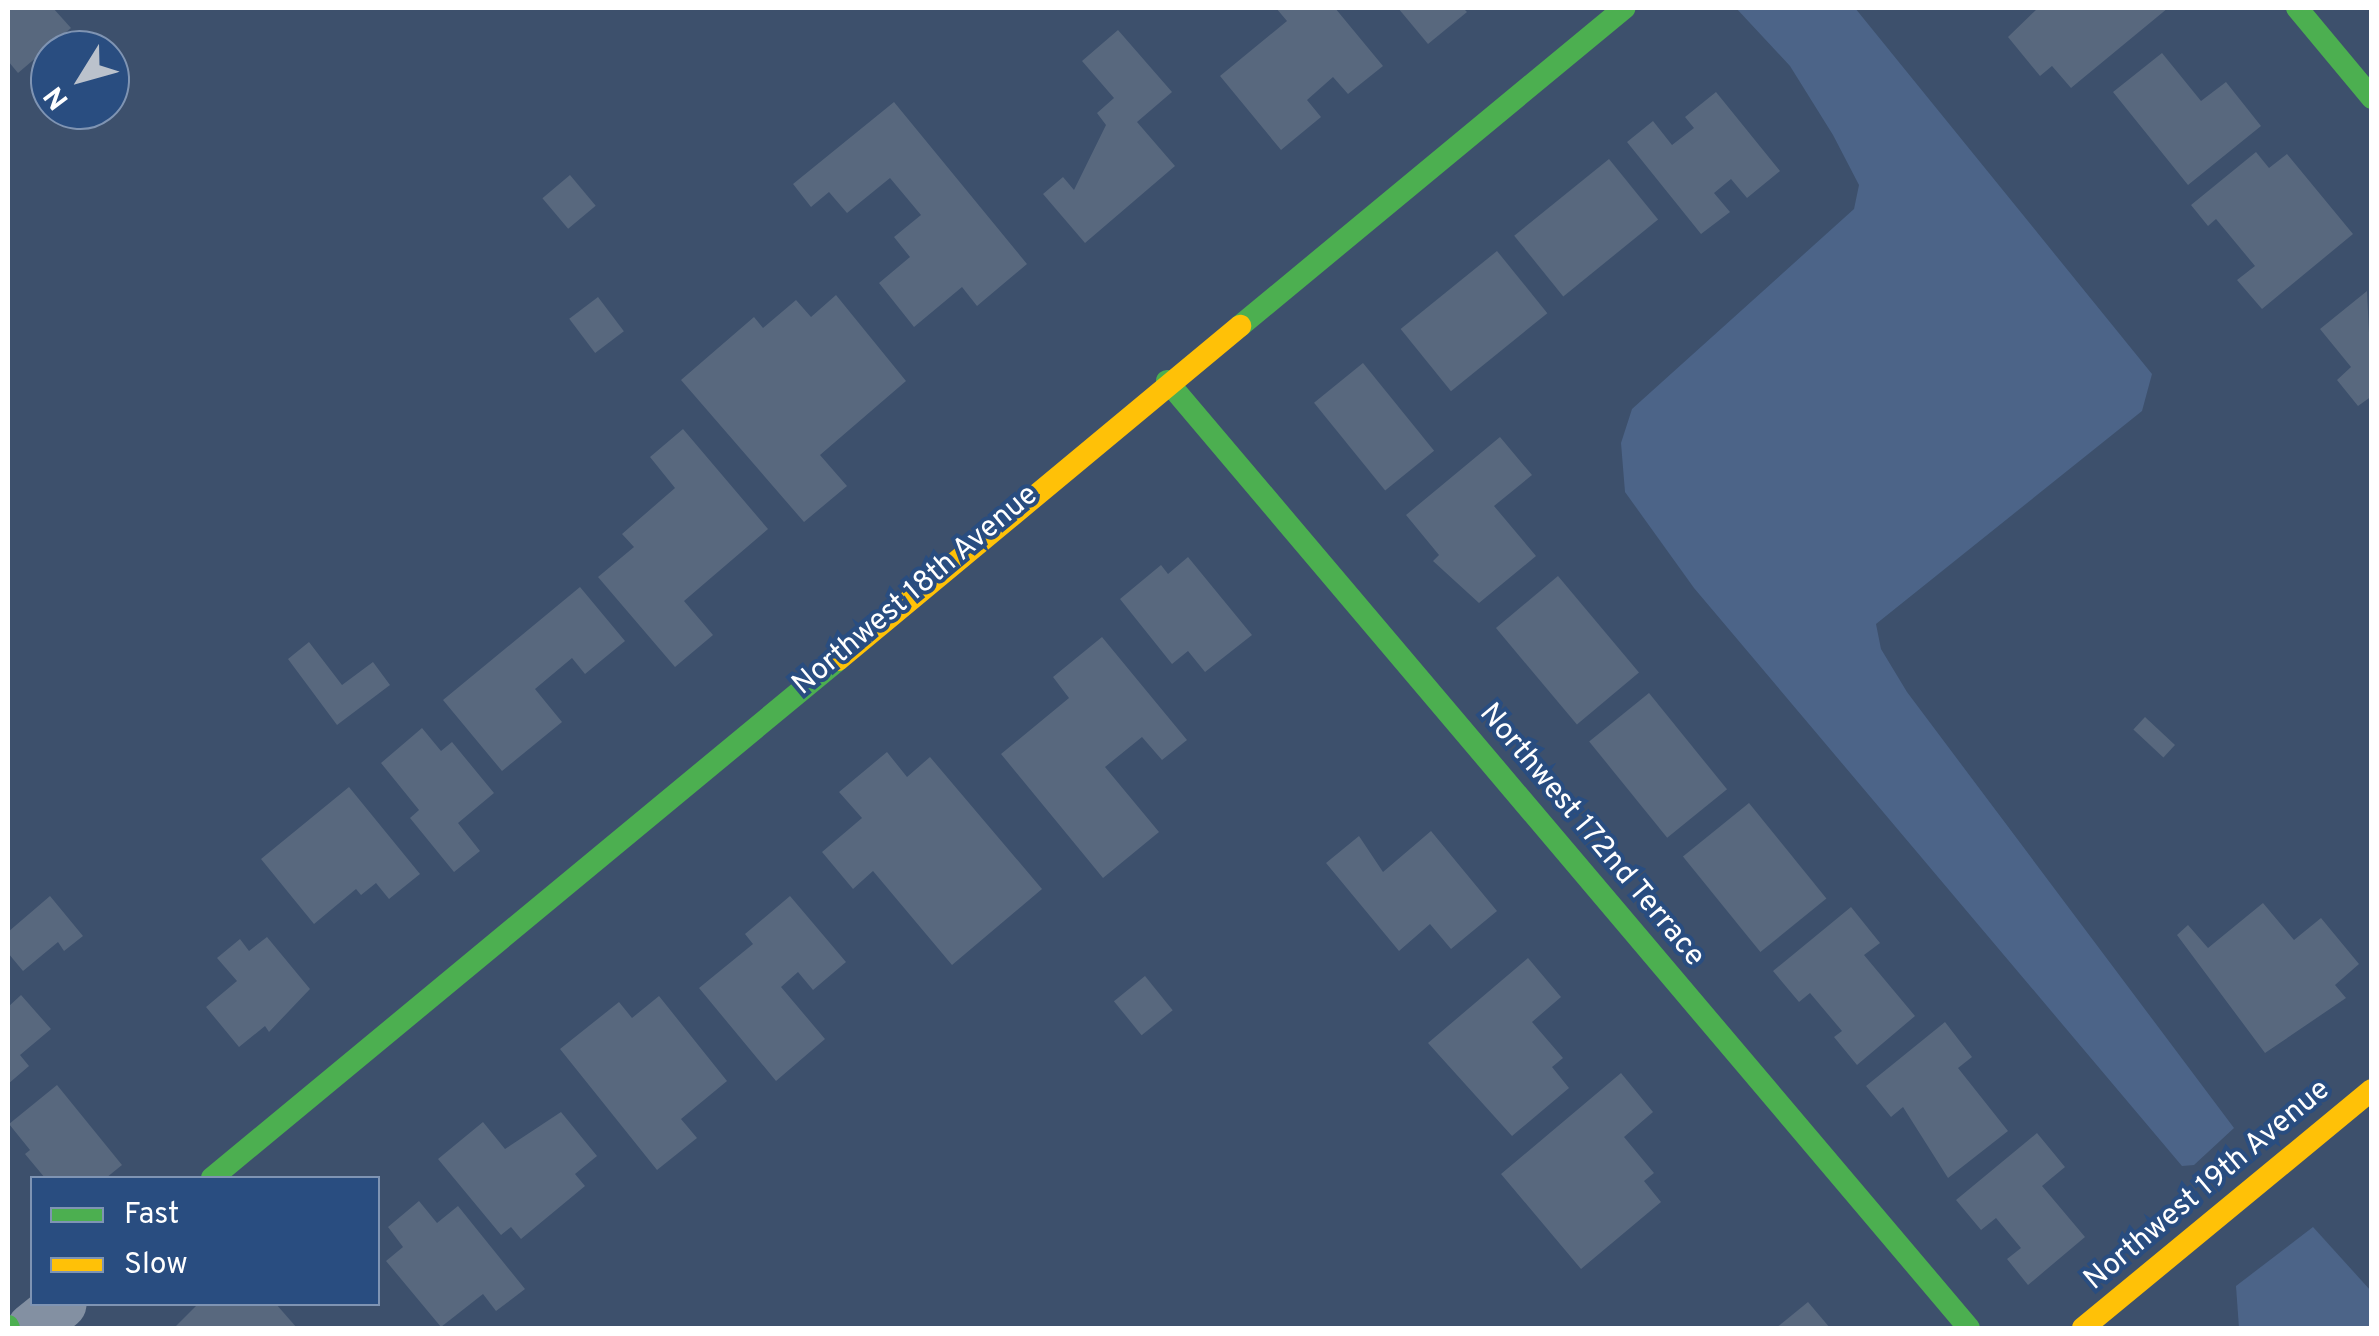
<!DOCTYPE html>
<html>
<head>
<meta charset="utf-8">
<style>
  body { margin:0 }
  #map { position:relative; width:2379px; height:1336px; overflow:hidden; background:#3d506c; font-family:Overpass,sans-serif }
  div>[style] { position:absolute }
  .water>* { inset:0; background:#4c6488 }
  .building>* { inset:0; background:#58687e; transform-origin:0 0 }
  .street>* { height:50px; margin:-25px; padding:0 25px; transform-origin:25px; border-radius:25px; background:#8390a2 }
  .fast>* { height:22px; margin:-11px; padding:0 11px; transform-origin:11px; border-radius:11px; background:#4caf50 }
  .slow>* { height:22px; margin:-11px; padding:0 11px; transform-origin:11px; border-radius:11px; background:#ffc107 }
  span { translate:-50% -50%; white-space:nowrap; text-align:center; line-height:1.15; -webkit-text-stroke:8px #294d80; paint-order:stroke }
  .street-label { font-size:30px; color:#fff }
  .frame { position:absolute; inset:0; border:10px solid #fff; pointer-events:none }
  .legend { position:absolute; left:30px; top:1176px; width:350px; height:130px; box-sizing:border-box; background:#294d80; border:2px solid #7f94b3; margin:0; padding:12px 18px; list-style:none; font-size:30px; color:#fff }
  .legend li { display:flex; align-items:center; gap:20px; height:50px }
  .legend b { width:50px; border:2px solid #7f94b3 }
  .north { position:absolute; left:30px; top:30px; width:100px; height:100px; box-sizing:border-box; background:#294d80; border:2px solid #7f94b3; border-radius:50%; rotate:233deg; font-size:28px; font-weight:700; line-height:40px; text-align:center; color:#fff }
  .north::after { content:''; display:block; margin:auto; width:35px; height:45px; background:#bbc2cc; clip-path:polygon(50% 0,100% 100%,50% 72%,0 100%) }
</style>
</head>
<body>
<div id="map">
  <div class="water">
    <div style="clip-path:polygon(1736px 8px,1855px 8px,2152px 374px,2142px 411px,1876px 624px,1881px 649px,1907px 692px,2234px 1128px,2194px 1165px,2182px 1166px,1694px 588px,1625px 492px,1621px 443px,1632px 409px,1854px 209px,1859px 185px,1833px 135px,1790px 66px)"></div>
    <div style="clip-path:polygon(2313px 1227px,2371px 1291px,2371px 1328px,2239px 1328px,2236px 1286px)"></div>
  </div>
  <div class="building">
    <div style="clip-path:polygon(8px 8px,53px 8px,71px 28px,18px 73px,8px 61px)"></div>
    <div style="clip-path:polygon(1276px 8px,1335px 8px,1383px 66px,1348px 94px,1333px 77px,1307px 100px,1321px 117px,1281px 150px,1220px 76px,1287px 21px)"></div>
    <div style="clip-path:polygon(1398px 8px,1463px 8px,1467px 12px,1428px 44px)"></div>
    <div style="clip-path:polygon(2038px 8px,2168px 8px,2071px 88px,2052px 66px,2040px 76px,2008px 37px)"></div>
    <div style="clip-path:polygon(1118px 30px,1172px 92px,1137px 122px,1175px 166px,1085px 243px,1043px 194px,1063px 177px,1074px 190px,1106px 125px,1097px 113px,1114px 98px,1082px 61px)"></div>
    <div style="clip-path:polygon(2162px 53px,2201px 101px,2226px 82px,2261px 126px,2188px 185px,2113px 92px)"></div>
    <div style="clip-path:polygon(1716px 92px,1780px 171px,1747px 198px,1731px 179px,1714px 193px,1730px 212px,1701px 234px,1627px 142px,1653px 121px,1672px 145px,1694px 128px,1685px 117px)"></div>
    <div style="clip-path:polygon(894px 102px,1027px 264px,977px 306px,962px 287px,914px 327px,879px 283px,910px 257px,894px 237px,921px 215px,890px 178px,847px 213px,829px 192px,811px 207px,793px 184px)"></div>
    <div style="clip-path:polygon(2256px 152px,2269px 168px,2287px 154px,2353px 234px,2262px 309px,2237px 280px,2255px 266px,2216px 219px,2208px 226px,2191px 205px)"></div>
    <div style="left:1609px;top:159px;width:78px;height:122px;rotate:51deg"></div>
    <div style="left:570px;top:175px;width:40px;height:36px;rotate:50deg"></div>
    <div style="left:1497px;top:251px;width:80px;height:124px;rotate:51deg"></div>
    <div style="clip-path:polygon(2367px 291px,2372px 396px,2358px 406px,2337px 380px,2351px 367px,2320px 329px)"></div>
    <div style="clip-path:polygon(836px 295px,906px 381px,820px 455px,847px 486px,804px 522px,681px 380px,754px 317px,763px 328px,796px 300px,811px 317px)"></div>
    <div style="left:598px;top:297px;width:43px;height:36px;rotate:53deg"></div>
    <div style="left:1363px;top:363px;width:113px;height:63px;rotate:51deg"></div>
    <div style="clip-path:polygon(683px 429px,768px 529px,684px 601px,713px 635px,675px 667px,598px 577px,634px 547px,622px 534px,675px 488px,650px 457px)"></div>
    <div style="clip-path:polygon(1500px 437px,1532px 475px,1494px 506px,1536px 556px,1479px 603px,1433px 561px,1439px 555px,1406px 515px)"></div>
    <div style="clip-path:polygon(1188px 557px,1252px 635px,1205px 672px,1188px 651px,1172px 664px,1120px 599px,1161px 565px,1168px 574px)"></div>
    <div style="left:1558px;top:576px;width:126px;height:81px;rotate:50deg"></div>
    <div style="clip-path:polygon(580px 587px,625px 641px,585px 674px,572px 658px,535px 689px,562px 722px,502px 771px,443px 700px)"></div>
    <div style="clip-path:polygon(1102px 637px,1187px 740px,1162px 760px,1142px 737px,1105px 767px,1159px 832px,1103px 878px,1001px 754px,1069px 698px,1053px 677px)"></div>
    <div style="clip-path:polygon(309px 642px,342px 685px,373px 662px,390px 685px,337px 725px,288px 659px)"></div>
    <div style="left:1649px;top:693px;width:124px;height:77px;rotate:51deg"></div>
    <div style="left:2145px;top:717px;width:41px;height:17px;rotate:43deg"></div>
    <div style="clip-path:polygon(422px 728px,441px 751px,452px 742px,494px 793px,458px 823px,480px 851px,454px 872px,410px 818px,419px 810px,381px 763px)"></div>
    <div style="clip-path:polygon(887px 752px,907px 777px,930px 757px,1042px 889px,952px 965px,873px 871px,853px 889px,822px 852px,862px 818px,839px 792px)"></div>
    <div style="clip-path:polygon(349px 787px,420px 874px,389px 899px,376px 883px,361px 895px,356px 889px,314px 924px,261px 859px)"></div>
    <div style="left:1749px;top:803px;width:123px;height:85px;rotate:51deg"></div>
    <div style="clip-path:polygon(1431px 831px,1497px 911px,1451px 949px,1430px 924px,1399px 951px,1326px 863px,1359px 836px,1383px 872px)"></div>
    <div style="clip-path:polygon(50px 896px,83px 936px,64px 951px,58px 942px,23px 971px,8px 953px,8px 932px)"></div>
    <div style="clip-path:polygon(790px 896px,846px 962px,813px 990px,798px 972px,781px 987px,825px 1039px,776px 1081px,699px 988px,753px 944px,745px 934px)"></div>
    <div style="clip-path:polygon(2263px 903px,2294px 940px,2321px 918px,2359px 964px,2335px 985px,2346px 998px,2265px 1053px,2177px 935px,2188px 925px,2208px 948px)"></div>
    <div style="clip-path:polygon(1851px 907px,1880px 943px,1864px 955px,1915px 1016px,1857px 1065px,1834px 1037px,1842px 1031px,1810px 993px,1799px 1002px,1773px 971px)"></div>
    <div style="clip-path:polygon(267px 937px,310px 989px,269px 1032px,265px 1026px,239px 1047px,206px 1007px,237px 981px,217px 958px,240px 939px,249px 951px)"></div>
    <div style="clip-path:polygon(1528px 958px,1561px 997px,1532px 1022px,1563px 1058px,1552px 1067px,1569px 1088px,1512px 1136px,1428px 1043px)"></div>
    <div style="left:1145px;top:976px;width:44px;height:40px;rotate:51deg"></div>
    <div style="clip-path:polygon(21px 995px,51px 1029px,20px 1055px,29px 1066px,8px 1084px,8px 1007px)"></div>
    <div style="clip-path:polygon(659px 996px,727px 1081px,681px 1119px,697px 1138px,657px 1170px,560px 1049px,619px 1002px,632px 1018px)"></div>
    <div style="clip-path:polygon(1945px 1022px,1972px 1057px,1958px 1068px,2008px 1131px,1948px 1178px,1903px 1107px,1891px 1117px,1866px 1086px)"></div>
    <div style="clip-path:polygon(1621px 1073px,1653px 1112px,1624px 1137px,1654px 1173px,1644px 1181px,1661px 1202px,1581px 1269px,1501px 1174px)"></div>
    <div style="clip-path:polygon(57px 1085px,122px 1165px,106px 1178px,45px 1178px,25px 1154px,30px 1150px,9px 1124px)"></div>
    <div style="clip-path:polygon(561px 1112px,597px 1156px,575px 1174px,585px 1186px,521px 1239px,511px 1227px,501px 1235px,438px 1159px,483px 1122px,505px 1149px)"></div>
    <div style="clip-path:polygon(2037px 1133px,2065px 1167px,2042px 1186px,2085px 1237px,2028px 1285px,2007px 1259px,2021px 1248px,1996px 1218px,1981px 1230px,1956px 1200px)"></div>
    <div style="clip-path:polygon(419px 1201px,437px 1223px,458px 1206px,525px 1289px,496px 1311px,483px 1294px,441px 1327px,386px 1261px,403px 1247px,388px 1227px)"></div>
    <div style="clip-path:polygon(1808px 1302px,1830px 1328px,1776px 1328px)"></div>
    <div style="clip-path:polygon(198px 1304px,276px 1304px,297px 1328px,174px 1328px)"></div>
  </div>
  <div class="street">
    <div style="left:32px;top:1328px;width:38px;rotate:-39deg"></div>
  </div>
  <div class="fast">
    <div style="left:2297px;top:8px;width:117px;rotate:50.2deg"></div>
    <div style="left:1240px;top:326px;width:499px;rotate:-39.6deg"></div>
    <div style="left:1167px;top:381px;width:1241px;rotate:49.74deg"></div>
    <div style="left:212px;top:1178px;width:813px;rotate:-39.61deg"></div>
    <div style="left:8px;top:1326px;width:2px;rotate:63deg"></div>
  </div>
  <div class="slow">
    <div style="left:838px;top:660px;width:523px;rotate:-39.72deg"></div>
    <div style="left:2083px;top:1328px;width:374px;rotate:-39.5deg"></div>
  </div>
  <div class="street-label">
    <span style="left:916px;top:591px;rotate:-40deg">Northwest 18th Avenue</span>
    <span style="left:1591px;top:836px;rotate:50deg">Northwest 172nd Terrace</span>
    <span style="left:2208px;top:1186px;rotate:-40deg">Northwest 19th Avenue</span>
  </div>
  <div class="frame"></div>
  <ul class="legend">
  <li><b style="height:12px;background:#4caf50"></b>Fast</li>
  <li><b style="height:12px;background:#ffc107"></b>Slow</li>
  </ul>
  <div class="north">N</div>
</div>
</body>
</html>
